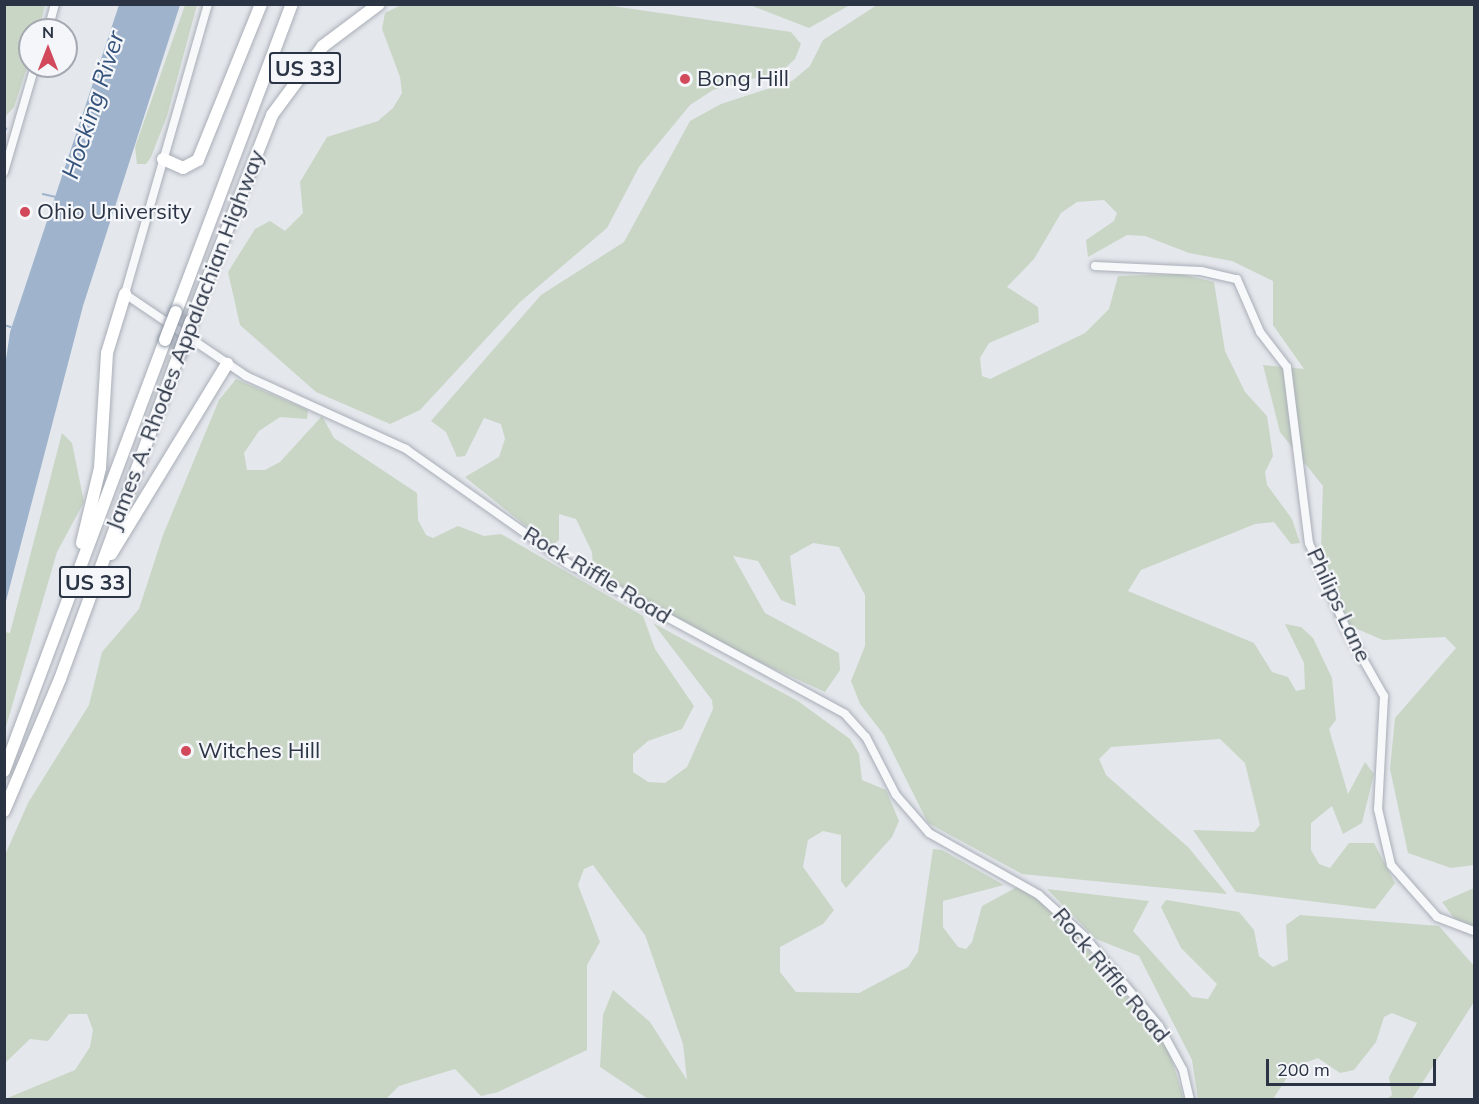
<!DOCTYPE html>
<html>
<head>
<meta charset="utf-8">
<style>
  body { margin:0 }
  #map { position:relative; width:1479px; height:1104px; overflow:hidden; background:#e4e7ec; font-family:Mulish,sans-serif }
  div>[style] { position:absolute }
  .green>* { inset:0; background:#c9d6c5 }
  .water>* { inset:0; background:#9fb4cc }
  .stream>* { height:1.5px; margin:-0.75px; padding:0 0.75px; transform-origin:0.75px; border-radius:0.75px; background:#9fb4cc }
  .roads { filter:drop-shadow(0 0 2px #a9aeb7) drop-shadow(0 0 2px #a9aeb7) }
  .minor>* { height:8px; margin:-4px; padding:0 4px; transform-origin:4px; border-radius:4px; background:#f7f8fa }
  .highway>* { height:12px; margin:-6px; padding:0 6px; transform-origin:6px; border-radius:6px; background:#fff }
  .bridges { filter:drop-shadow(0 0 2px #8b94a3) drop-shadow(0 0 2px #8b94a3) }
  .highway-bridge>* { height:12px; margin:-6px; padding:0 6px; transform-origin:6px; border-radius:6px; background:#fff }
  .dots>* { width:16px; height:16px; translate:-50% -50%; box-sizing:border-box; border:3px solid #f4f6f9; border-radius:50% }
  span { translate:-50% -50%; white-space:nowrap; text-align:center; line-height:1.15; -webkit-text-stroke:4.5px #f4f6f9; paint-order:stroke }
  .shield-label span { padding:2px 4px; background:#f4f6f9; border:2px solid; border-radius:4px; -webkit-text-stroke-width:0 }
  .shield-label { font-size:21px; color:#2b3445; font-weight:700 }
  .poi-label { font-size:22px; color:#2b3445 }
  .left { translate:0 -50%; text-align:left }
  .street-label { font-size:22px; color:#2b3445 }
  .water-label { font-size:24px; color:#34527a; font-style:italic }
  .frame { position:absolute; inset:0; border:6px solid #2b3445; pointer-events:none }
  .north { position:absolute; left:18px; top:18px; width:60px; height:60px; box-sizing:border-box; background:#f4f6f9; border:2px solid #a4a8b1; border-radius:50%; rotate:0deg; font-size:16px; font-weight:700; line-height:24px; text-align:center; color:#2b3445 }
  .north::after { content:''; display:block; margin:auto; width:21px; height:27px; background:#d1495b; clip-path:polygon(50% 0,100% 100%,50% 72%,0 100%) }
  .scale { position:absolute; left:1266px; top:1059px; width:170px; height:27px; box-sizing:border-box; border:3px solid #2b3445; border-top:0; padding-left:8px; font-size:18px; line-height:21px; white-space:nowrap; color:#2b3445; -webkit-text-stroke:4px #f4f6f9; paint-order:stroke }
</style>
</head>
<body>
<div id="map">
  <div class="green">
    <div style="clip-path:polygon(5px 4px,45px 5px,39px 30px,30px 30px,30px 58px,14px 107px,5px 117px)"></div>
    <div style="clip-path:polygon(185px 5px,197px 5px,167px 116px,151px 157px,146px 164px,137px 164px,135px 147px)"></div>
    <div style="clip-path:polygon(401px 5px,605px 5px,791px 32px,801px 44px,795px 59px,783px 70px,713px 90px,690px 105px,639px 167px,607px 228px,520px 302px,420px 410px,390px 424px,316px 392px,240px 325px,228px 272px,255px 229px,270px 221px,285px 231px,303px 213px,300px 182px,327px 137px,378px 121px,393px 108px,402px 93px,400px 77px,382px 29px,385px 13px)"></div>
    <div style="clip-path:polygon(750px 5px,850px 5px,809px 28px)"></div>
    <div style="clip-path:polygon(877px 5px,1474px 5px,1474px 865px,1451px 868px,1408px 853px,1390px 769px,1395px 718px,1456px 648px,1445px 637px,1383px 640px,1350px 626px,1321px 548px,1323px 486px,1280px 432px,1263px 365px,1304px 369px,1273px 325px,1273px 281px,1232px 261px,1189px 253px,1145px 236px,1127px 235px,1088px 257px,1086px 240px,1114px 221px,1117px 213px,1104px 200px,1077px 202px,1061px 213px,1034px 259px,1007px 287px,1038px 307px,1039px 322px,989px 343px,980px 358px,982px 376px,990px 379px,1085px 333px,1109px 309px,1118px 276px,1181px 274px,1214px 282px,1225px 351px,1245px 392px,1267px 416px,1273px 456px,1265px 472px,1267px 485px,1292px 519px,1300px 543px,1291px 544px,1274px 522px,1255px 524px,1141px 570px,1128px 591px,1254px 643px,1272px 672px,1288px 677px,1296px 691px,1305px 689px,1304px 663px,1285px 624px,1301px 627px,1313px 638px,1332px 678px,1336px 720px,1329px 729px,1348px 794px,1365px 762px,1374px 774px,1362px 823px,1343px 834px,1332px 806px,1311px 823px,1311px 850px,1319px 864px,1330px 868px,1349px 843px,1374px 843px,1395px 883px,1375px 909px,1236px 892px,1193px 830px,1254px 832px,1260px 825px,1245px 763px,1220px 739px,1111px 747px,1099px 759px,1106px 775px,1188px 847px,1227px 894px,1022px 874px,928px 823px,884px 735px,860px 704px,851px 681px,865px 646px,865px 595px,839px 547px,813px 543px,790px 556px,796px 606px,781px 600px,758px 561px,733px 556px,765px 613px,839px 653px,840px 670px,825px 692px,731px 649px,593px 570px,592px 552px,576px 519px,559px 514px,559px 540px,551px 546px,465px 477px,499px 457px,505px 439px,501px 424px,484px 418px,465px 456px,457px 457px,446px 432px,431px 421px,541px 295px,624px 242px,690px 121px,721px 104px,792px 81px,810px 66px,823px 40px)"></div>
    <div style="clip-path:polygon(236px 379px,308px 410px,307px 419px,280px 417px,259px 431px,244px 453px,247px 470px,265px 470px,280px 462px,322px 416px,334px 438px,417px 493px,418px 520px,426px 535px,433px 538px,458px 526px,484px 536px,501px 534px,643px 616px,655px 649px,694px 706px,682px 729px,648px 741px,633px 754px,633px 772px,648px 782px,665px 783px,687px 767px,713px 709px,712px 700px,653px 623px,798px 701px,850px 739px,859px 754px,862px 780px,886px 790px,899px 821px,892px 837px,846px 888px,841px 881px,841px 835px,823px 831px,808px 840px,803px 867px,834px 910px,823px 924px,780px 947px,780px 972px,796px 992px,859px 993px,908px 967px,918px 952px,933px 849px,942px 850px,1004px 885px,943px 901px,943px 927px,958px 947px,966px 949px,972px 942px,982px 906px,1017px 887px,1056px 911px,1168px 1047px,1184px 1099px,648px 1099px,600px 1067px,603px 1015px,613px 990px,650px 1022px,687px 1080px,683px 1044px,645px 935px,593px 865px,584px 869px,578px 885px,600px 942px,587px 965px,587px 1050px,498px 1092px,481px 1096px,455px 1069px,399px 1086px,386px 1099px,5px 1099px,75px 1070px,90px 1047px,93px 1030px,87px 1014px,69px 1014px,48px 1041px,30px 1039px,5px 1063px,5px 855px,28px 803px,89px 705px,102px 652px,139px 609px,163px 535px,219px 400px)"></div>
    <div style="clip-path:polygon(62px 433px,72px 443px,84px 502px,57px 552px,5px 730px,5px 632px,10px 633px)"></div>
    <div style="clip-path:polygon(1474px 888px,1474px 925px,1466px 934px,1442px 902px)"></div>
    <div style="clip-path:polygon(1047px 889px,1149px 901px,1133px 931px,1192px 997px,1208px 999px,1217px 984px,1181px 948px,1161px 907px,1166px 900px,1239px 912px,1254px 930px,1259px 956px,1273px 967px,1288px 960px,1286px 925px,1300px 915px,1439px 926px,1474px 966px,1474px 1002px,1412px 1099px,1387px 1099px,1392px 1095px,1389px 1077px,1417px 1023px,1392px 1013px,1384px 1017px,1376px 1042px,1354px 1070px,1340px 1073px,1318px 1058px,1294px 1067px,1273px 1099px,1198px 1099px,1192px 1060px,1139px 956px,1096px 939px)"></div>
  </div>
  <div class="water">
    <div style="clip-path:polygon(119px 5px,180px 5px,83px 306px,5px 605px,4px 373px,10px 332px)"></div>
  </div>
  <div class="stream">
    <div style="left:4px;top:131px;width:3px;rotate:-45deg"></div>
    <div style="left:43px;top:194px;width:13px;rotate:13deg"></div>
    <div style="left:4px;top:325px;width:7px;rotate:16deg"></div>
  </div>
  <div class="roads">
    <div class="minor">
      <div style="left:208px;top:4px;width:302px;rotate:106deg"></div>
      <div style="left:125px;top:294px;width:146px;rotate:34.1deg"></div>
      <div style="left:246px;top:376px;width:176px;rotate:24.5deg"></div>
      <div style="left:406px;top:449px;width:199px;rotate:35.2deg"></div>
      <div style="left:569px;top:564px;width:314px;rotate:28.5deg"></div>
      <div style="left:845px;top:714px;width:31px;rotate:48deg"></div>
      <div style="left:866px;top:737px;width:65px;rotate:62.7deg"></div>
      <div style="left:896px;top:795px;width:50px;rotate:49deg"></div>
      <div style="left:929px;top:833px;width:126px;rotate:29.4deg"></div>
      <div style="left:1039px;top:895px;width:61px;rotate:42.3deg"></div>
      <div style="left:1084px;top:936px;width:117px;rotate:50.2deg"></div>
      <div style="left:1159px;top:1026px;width:50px;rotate:61.4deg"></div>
      <div style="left:1183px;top:1070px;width:31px;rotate:77deg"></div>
      <div style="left:48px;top:30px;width:27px;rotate:-75deg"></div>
      <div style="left:4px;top:172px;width:110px;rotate:-73.7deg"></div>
      <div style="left:1095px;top:266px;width:106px;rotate:2.7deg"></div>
      <div style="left:1201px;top:271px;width:37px;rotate:13deg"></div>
      <div style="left:1237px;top:279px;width:58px;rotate:66.5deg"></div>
      <div style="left:1260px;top:332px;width:44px;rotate:52.4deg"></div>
      <div style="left:1287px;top:367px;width:177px;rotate:82.9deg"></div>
      <div style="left:1309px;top:543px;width:96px;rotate:66.6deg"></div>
      <div style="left:1347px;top:631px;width:75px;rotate:60.4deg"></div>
      <div style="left:1384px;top:696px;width:113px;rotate:93deg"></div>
      <div style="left:1378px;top:809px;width:57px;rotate:76.9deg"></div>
      <div style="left:1391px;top:865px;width:69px;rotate:48.5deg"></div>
      <div style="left:1437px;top:917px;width:40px;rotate:21deg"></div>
    </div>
    <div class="highway">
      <div style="left:163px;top:159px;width:22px;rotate:24deg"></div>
      <div style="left:183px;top:168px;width:17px;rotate:-28deg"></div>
      <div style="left:198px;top:160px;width:168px;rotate:-68deg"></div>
      <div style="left:176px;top:312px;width:329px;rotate:-69.4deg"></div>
      <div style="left:191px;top:321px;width:221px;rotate:-68.5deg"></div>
      <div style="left:272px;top:115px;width:86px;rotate:-53.5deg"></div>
      <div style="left:323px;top:46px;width:70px;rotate:-36.9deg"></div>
      <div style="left:82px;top:543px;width:77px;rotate:-76.5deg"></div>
      <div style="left:100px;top:468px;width:115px;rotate:-86.5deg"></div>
      <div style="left:107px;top:353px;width:62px;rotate:-73deg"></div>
      <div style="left:111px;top:554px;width:223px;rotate:-58.6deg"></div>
      <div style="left:4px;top:771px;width:460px;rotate:-69.5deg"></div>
      <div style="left:4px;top:811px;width:143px;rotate:-67deg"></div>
      <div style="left:60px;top:679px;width:349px;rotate:-69.9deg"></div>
    </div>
  </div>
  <div class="bridges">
    <div class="highway-bridge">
      <div style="left:165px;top:340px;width:30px;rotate:-69deg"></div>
      <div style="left:180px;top:351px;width:32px;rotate:-70deg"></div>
    </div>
  </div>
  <div class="dots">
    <div style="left:685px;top:79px;background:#d1495b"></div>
    <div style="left:25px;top:212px;background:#d1495b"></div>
    <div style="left:186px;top:751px;background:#d1495b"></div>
  </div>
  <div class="shield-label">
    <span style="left:305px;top:68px">US 33</span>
    <span style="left:95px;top:582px">US 33</span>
  </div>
  <div class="poi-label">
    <span class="left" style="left:697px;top:79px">Bong Hill</span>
    <span class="left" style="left:37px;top:212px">Ohio University</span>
    <span class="left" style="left:198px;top:751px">Witches Hill</span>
  </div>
  <div class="street-label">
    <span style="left:185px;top:340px;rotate:-69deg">James A. Rhodes Appalachian Highway</span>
    <span style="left:597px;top:575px;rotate:31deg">Rock Riffle Road</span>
    <span style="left:1339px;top:605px;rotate:65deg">Philips Lane</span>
    <span style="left:1111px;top:975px;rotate:50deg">Rock Riffle Road</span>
  </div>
  <div class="water-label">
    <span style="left:93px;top:105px;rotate:-72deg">Hocking River</span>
  </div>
  <div class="frame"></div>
  <div class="north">N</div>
  <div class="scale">200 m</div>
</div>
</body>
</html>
